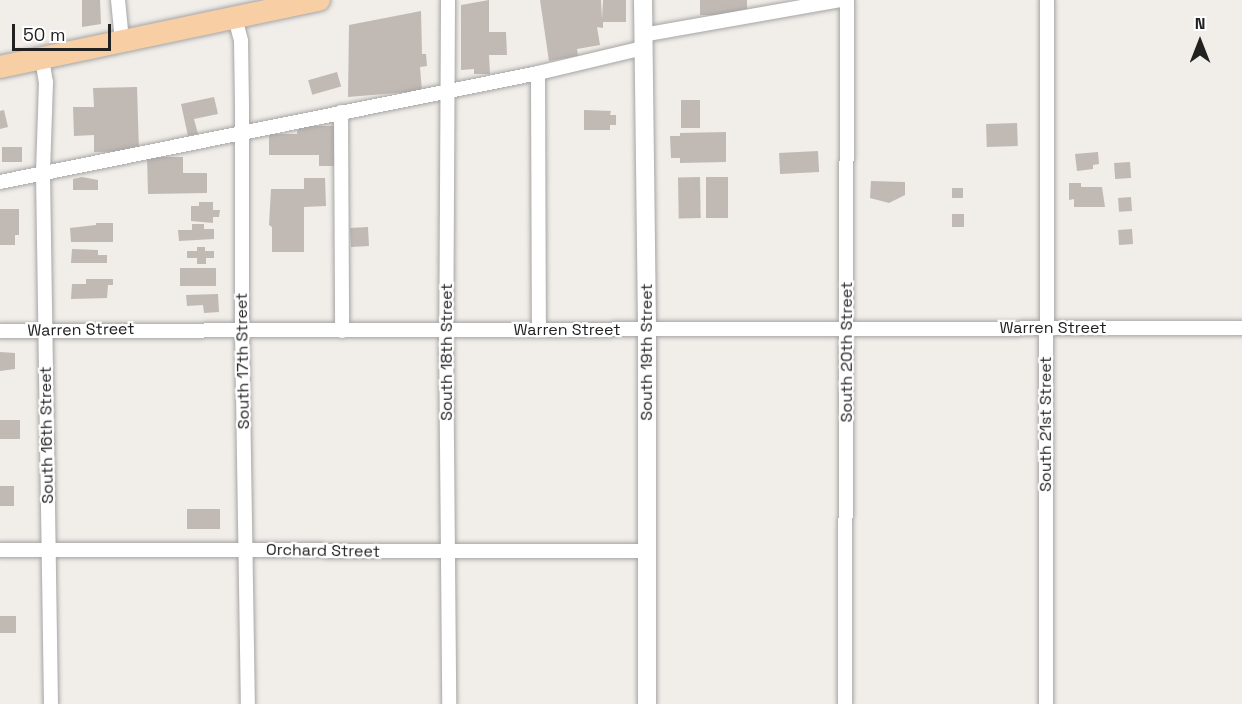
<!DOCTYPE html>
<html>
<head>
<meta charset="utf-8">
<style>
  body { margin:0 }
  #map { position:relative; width:1242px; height:704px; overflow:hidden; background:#f1ede8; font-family:"Space Grotesk",sans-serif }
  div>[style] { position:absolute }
  .building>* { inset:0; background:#c1b9b4; transform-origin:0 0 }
  .roads { filter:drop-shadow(0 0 2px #a5a5a5) drop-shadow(0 0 2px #a5a5a5) }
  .minor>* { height:14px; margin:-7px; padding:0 7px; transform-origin:7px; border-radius:7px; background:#fff }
  .tertiary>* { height:18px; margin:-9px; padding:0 9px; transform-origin:9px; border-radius:9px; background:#fff }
  .primary>* { height:22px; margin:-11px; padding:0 11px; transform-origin:11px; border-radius:11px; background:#f8cea5 }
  span { translate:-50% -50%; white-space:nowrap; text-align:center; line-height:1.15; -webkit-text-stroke:4.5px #fff; paint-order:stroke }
  .street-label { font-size:16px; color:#212121 }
  .north { position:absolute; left:1170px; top:12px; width:60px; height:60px; -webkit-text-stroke:4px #fff; paint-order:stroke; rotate:0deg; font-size:16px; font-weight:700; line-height:24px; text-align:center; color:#212121 }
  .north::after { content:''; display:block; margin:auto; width:21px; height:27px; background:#212121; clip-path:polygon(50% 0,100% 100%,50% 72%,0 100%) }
  .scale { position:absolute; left:12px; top:24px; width:99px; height:27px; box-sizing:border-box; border:3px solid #212121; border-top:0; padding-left:8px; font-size:18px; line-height:21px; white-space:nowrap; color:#212121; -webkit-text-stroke:4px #fff; paint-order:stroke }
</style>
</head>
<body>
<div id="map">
  <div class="building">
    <div style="clip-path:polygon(82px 0,100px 0,101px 24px,82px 27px)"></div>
    <div style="clip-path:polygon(489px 0,489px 32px,506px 32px,507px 55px,489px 55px,490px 74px,474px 74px,474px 69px,461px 70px,461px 5px)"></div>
    <div style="clip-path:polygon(540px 0,601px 0,602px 19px,603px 0,626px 0,626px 22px,603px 22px,603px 28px,597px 27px,600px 45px,577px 49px,578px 56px,549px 61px)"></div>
    <div style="left:700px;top:0;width:47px;height:15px"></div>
    <div style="clip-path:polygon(421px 11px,422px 54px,426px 54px,427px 66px,420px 67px,422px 91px,409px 96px,408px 92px,348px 97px,349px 25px)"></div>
    <div style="left:337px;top:72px;width:15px;height:30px;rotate:74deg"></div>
    <div style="clip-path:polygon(137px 87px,139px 151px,94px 152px,94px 135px,74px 136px,73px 107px,94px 107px,93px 88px)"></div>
    <div style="clip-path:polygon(214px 97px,218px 114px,194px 119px,198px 134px,188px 136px,181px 104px)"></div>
    <div style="left:681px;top:100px;width:19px;height:28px"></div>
    <div style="clip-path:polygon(4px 110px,8px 127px,0 129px,0 111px)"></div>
    <div style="clip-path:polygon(584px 110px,611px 111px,610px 115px,616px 115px,616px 125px,610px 125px,610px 130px,584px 130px)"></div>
    <div style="left:1017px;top:123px;width:23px;height:31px;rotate:88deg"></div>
    <div style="clip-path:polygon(298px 126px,335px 126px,335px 166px,319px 166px,319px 155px,269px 155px,269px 134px,297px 134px)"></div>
    <div style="clip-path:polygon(726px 132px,726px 162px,680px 163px,680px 158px,671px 158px,670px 136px,680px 136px,680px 133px)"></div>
    <div style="left:2px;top:147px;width:20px;height:15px"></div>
    <div style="left:818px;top:151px;width:21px;height:39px;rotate:87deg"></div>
    <div style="clip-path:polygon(1098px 152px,1099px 164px,1093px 165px,1093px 169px,1077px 171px,1075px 154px)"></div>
    <div style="clip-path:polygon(147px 157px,183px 157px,183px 173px,207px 173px,207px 193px,148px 194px)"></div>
    <div style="left:1130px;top:162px;width:16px;height:16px;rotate:86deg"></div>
    <div style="clip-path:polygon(82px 177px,98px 180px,98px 190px,73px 190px,73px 179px)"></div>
    <div style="left:700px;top:177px;width:41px;height:22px;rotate:89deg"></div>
    <div style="left:706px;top:177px;width:22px;height:41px"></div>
    <div style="clip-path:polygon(304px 178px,325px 178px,326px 206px,304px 207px,304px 252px,272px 252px,272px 227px,269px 225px,271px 189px,304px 189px)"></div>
    <div style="clip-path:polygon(871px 181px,905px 182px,905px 195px,889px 203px,870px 198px)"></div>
    <div style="clip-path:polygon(1069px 183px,1081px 183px,1081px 187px,1102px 187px,1105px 207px,1074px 207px,1074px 199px,1069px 200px)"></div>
    <div style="left:952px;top:188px;width:11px;height:10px"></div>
    <div style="left:1131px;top:197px;width:14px;height:13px;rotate:86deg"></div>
    <div style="clip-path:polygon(199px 202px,213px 202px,213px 210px,220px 210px,219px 217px,213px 217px,213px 223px,191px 221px,191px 206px,199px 206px)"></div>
    <div style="clip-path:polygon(0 209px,19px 209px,19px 235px,15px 235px,15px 245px,0 245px)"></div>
    <div style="left:952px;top:214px;width:12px;height:13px"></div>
    <div style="clip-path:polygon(96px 223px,113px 223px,113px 242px,71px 242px,70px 228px,96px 225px)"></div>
    <div style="clip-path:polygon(192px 224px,204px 224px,204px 229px,214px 229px,214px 239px,179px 241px,178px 230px,192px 230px)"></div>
    <div style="left:368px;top:227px;width:19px;height:18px;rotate:87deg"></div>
    <div style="left:1132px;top:229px;width:15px;height:14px;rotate:86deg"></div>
    <div style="clip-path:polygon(197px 247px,205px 247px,205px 251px,214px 251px,214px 258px,206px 258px,206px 264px,197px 264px,197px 258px,187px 258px,187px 251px,197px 251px)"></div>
    <div style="clip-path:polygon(72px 249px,98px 250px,98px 255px,107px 255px,107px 263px,71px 263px)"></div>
    <div style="left:180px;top:268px;width:36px;height:18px"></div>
    <div style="clip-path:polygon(86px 279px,113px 279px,113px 285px,108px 285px,107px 298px,71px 299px,72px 284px,86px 284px)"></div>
    <div style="clip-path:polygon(218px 294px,219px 312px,204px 313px,203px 305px,187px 306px,186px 295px)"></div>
    <div style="clip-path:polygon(0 352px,15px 353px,15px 369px,0 371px)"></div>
    <div style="left:0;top:420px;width:20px;height:19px"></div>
    <div style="left:0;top:486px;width:14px;height:20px"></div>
    <div style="left:187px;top:509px;width:33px;height:20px"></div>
    <div style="left:0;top:616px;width:16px;height:17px"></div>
  </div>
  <div class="roads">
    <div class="minor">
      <div style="left:118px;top:0;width:41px;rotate:84.4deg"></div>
      <div style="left:448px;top:0;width:330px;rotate:90.3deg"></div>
      <div style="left:446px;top:330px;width:374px;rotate:89.5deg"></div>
      <div style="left:235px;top:18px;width:24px;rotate:75deg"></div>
      <div style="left:241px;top:41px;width:67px;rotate:89.1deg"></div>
      <div style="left:242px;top:108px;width:222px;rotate:90deg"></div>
      <div style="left:242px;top:330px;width:374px;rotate:89.1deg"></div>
      <div style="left:643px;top:35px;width:202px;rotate:-10deg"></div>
      <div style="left:42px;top:58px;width:24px;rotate:81deg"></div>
      <div style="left:46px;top:82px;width:91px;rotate:91.9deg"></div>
      <div style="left:43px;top:173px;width:531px;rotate:89.14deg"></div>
      <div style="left:538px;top:73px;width:257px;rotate:89.8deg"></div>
      <div style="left:341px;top:112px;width:219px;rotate:89.7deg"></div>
      <div style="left:0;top:182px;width:549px;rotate:-11.45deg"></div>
      <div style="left:538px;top:73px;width:108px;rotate:-13.4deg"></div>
      <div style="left:0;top:331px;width:1242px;rotate:-0.14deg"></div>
      <div style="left:0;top:550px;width:646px;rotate:0.09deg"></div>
      <div style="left:845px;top:704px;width:704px;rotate:-89.84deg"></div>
      <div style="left:1046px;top:704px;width:704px;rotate:-89.92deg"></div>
    </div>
    <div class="tertiary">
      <div style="left:643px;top:0;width:330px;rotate:89.3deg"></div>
      <div style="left:647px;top:330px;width:374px;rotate:90deg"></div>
    </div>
    <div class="primary">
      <div style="left:0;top:67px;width:326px;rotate:-11.9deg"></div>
    </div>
  </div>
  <div class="street-label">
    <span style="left:1053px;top:328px">Warren Street</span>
    <span style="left:81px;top:330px;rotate:-1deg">Warren Street</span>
    <span style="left:567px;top:330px">Warren Street</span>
    <span style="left:447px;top:352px;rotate:-90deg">South 18th Street</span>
    <span style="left:647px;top:352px;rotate:-90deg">South 19th Street</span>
    <span style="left:847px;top:352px;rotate:-90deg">South 20th Street</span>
    <span style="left:243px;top:361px;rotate:-91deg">South 17th Street</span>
    <span style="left:1046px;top:424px;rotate:-90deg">South 21st Street</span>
    <span style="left:47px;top:435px;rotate:-91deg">South 16th Street</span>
    <span style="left:323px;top:551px;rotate:1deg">Orchard Street</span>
  </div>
  <div class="north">N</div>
  <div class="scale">50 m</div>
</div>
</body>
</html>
